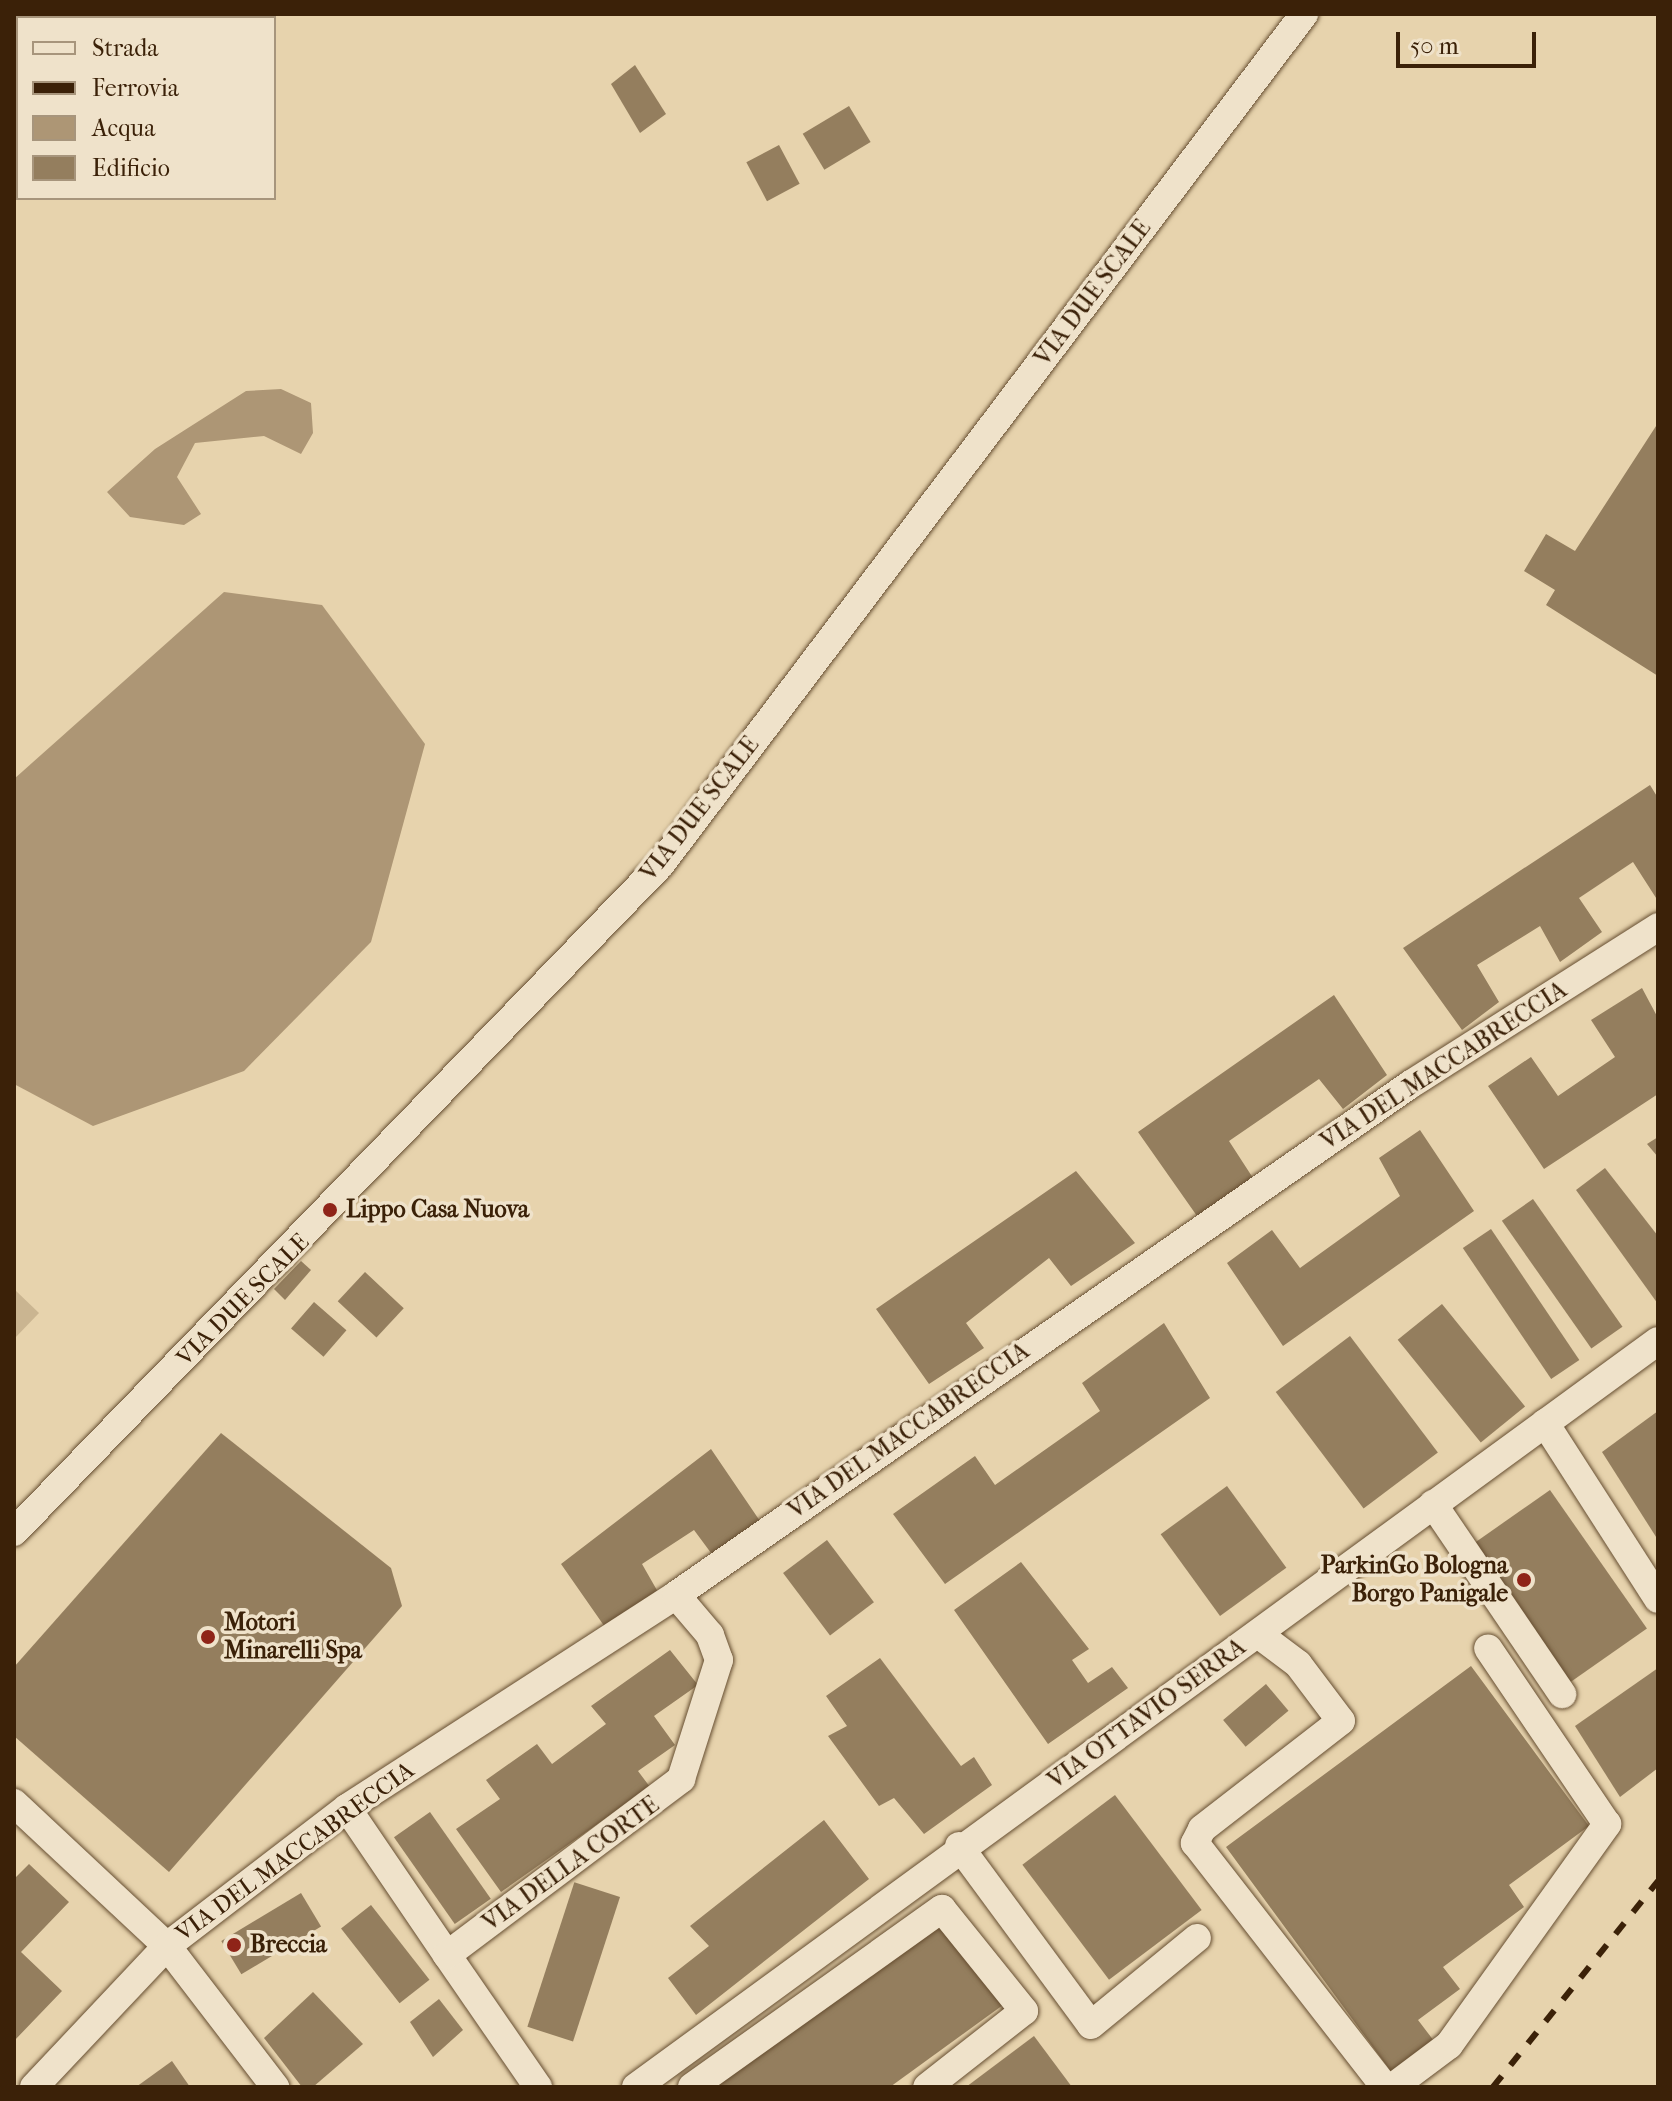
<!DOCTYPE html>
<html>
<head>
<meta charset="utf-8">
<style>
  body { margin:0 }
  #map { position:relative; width:1672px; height:2101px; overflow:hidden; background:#e7d3ad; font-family:"IM FELL French Canon",serif }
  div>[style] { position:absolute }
  .green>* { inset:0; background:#cab591 }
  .water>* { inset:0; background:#ad9675 }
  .building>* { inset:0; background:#947e5e; transform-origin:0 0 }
  .roads { filter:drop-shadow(0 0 2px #664e31) drop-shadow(0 0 2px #664e31) }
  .minor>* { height:28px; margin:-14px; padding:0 14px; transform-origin:14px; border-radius:14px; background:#efe2ca }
  .rail>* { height:6px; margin-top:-3px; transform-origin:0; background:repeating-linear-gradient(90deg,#3b2108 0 14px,transparent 0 28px) }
  .dots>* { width:22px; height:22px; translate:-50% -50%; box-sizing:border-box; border:4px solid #efe2ca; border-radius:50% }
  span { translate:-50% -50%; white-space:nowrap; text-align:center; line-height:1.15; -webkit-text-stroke:7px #efe2ca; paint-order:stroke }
  .street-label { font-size:24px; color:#3b2108 }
  .poi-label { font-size:24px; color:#3b2108; font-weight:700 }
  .left { translate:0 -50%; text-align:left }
  .right { translate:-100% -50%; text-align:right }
  .frame { position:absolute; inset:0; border:16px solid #3b2108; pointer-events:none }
  .legend { position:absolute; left:16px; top:16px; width:260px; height:184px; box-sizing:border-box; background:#efe2ca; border:2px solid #a7957c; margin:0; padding:10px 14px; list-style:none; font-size:24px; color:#3b2108 }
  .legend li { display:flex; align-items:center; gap:16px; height:40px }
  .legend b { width:40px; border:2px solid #a7957c }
  .scale { position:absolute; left:1396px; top:32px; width:140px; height:36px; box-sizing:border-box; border:4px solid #3b2108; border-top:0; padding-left:10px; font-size:24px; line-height:28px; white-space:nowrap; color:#3b2108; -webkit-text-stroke:6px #efe2ca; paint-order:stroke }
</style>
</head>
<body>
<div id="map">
  <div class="green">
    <div style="clip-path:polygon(14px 1289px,39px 1313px,14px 1339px)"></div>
  </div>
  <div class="water">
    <div style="clip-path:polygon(281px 389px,311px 403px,313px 433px,301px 454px,264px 436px,195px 443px,177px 477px,201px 514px,184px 525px,130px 517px,107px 492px,155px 449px,246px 391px)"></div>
    <div style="clip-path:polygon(224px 592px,322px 605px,425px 744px,371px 942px,244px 1071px,93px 1126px,14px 1084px,14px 779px)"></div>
  </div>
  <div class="building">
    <div style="clip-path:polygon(635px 65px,666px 114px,640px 133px,611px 84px)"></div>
    <div style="left:849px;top:106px;width:42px;height:54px;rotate:59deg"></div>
    <div style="left:779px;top:145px;width:44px;height:37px;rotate:62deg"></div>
    <div style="clip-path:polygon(1658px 423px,1658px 676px,1546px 605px,1555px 590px,1524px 571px,1546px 534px,1575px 551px)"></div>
    <div style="clip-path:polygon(1650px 785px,1658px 798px,1658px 901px,1633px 862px,1579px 898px,1602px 932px,1560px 962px,1540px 926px,1477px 965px,1499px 1002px,1462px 1030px,1403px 948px)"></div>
    <div style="clip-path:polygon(1642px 988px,1658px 1018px,1658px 1094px,1544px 1169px,1488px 1086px,1531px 1057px,1558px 1096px,1615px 1057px,1591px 1020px)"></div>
    <div style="clip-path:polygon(1334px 995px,1387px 1075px,1343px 1109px,1319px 1079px,1229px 1141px,1253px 1178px,1197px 1216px,1138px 1132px)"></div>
    <div style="clip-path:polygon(1420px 1130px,1474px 1211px,1283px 1346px,1227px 1263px,1272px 1230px,1300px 1268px,1400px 1196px,1379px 1158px)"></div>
    <div style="clip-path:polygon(1658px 1137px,1658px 1157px,1647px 1144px)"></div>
    <div style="clip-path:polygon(1605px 1168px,1658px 1236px,1658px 1304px,1576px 1190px)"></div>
    <div style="clip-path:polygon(1076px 1171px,1135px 1243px,1071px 1286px,1049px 1258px,966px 1323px,984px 1348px,929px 1384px,876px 1309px)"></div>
    <div style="left:1533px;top:1199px;width:156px;height:38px;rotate:55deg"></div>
    <div style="left:1491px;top:1229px;width:158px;height:34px;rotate:56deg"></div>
    <div style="clip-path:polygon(301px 1261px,311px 1270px,285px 1300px,274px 1289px)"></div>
    <div style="left:365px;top:1272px;width:53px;height:40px;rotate:43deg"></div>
    <div style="left:314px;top:1302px;width:43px;height:35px;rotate:41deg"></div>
    <div style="left:1442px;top:1304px;width:132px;height:57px;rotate:51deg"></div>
    <div style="clip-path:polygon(1164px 1323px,1210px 1398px,945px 1584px,893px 1514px,975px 1456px,995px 1485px,1100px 1411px,1082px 1383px)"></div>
    <div style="left:1350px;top:1336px;width:146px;height:93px;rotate:53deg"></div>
    <div style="clip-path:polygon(1658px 1411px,1658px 1540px,1602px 1452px)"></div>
    <div style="clip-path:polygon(221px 1433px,391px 1568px,402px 1606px,169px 1872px,14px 1736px,14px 1667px)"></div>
    <div style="clip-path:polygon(711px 1449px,762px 1524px,714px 1557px,694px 1530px,642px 1564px,658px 1592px,607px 1630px,561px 1564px)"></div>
    <div style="left:1227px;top:1486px;width:101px;height:82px;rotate:54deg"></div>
    <div style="left:1550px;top:1490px;width:169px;height:98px;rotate:55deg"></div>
    <div style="left:827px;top:1540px;width:78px;height:55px;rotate:53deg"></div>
    <div style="clip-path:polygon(1021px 1562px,1089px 1649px,1072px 1660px,1088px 1683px,1112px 1667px,1128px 1688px,1048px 1744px,954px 1610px)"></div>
    <div style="clip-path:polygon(670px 1650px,698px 1685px,654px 1716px,675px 1745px,638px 1771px,650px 1787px,501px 1892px,456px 1829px,500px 1799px,486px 1780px,537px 1744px,552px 1764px,606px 1724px,591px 1706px)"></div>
    <div style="clip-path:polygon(880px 1658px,961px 1766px,974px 1757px,992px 1785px,924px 1834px,894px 1798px,879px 1806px,828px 1736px,847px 1726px,826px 1696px)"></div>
    <div style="clip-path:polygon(1471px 1666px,1589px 1826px,1509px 1885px,1524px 1907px,1443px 1967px,1460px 1989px,1418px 2020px,1434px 2041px,1392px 2073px,1226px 1847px)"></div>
    <div style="clip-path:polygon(1658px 1668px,1658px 1768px,1620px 1797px,1575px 1726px)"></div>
    <div style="left:1266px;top:1684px;width:35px;height:56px;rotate:50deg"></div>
    <div style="left:1115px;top:1795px;width:144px;height:116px;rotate:53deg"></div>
    <div style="left:430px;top:1812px;width:106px;height:44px;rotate:55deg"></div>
    <div style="clip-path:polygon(824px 1820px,869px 1879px,696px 2015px,668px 1978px,709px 1946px,690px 1926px)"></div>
    <div style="clip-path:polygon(29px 1864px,69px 1902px,21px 1952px,62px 1991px,14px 2041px,14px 1879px)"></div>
    <div style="left:301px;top:1893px;width:39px;height:93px;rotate:59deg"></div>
    <div style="left:620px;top:1897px;width:152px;height:48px;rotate:108deg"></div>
    <div style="left:371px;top:1905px;width:95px;height:38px;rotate:52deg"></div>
    <div style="clip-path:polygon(939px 1916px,1003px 2005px,890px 2087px,705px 2087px)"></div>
    <div style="clip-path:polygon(313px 1992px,363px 2044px,313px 2087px,302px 2087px,264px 2038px)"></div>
    <div style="clip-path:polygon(439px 1999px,463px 2030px,433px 2057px,410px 2022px)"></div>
    <div style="clip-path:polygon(1034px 2036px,1072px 2087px,966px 2087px)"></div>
    <div style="clip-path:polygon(172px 2061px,190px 2087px,136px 2087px)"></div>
  </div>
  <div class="roads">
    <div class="minor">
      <div style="left:65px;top:18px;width:6px;rotate:-45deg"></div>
      <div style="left:1545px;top:1423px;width:209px;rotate:57.3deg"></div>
      <div style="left:1433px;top:1504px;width:230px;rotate:55.8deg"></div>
      <div style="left:14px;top:1532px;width:930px;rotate:-45.91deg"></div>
      <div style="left:661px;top:864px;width:1066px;rotate:-52.89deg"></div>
      <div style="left:1258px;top:1634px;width:50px;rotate:36.9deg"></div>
      <div style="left:1298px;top:1664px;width:71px;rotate:53deg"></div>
      <div style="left:1341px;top:1721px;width:176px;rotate:142.2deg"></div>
      <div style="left:1202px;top:1829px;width:16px;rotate:117deg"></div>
      <div style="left:1195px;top:1843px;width:309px;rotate:52.1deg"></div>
      <div style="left:14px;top:1803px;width:209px;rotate:43.1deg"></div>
      <div style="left:167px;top:1946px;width:178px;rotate:52.5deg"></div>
      <div style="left:347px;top:1808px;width:178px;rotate:55.8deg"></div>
      <div style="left:959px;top:1846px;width:222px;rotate:53.6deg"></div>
      <div style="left:1091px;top:2025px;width:137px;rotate:-39.4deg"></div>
      <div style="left:34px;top:2087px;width:194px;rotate:-46.7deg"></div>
      <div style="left:167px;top:1946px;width:227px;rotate:-37.5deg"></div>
      <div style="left:347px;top:1808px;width:392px;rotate:-32.9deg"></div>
      <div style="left:676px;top:1595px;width:895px;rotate:-34.81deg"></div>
      <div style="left:1411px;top:1084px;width:293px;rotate:-32.4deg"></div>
      <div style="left:538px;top:2087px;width:160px;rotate:-124.6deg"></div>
      <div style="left:447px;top:1955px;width:293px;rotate:-36.9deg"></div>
      <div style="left:681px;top:1779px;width:125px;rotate:-72.3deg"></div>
      <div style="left:719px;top:1660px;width:27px;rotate:-110deg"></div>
      <div style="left:710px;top:1635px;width:52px;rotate:-130.4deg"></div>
      <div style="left:636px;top:2087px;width:1265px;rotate:-36.13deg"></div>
      <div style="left:692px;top:2087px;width:307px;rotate:-35.5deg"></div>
      <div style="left:942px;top:1909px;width:131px;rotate:51.2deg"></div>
      <div style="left:1024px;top:2011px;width:123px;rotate:141.9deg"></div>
      <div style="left:1393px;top:2087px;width:70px;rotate:-36.9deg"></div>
      <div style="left:1449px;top:2045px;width:272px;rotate:-54.4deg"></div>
      <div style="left:1607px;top:1824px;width:212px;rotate:-124.1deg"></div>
    </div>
  </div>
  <div class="rail">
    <div style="left:1493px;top:2087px;width:264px;rotate:-51.3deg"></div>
  </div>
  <div class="dots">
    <div style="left:330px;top:1210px;background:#8f2418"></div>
    <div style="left:1524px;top:1580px;background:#8f2418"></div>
    <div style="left:208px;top:1637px;background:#8f2418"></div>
    <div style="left:234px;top:1945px;background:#8f2418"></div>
  </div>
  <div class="street-label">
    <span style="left:1093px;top:293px;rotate:-53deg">VIA DUE SCALE</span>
    <span style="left:700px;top:809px;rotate:-52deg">VIA DUE SCALE</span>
    <span style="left:1444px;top:1066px;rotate:-33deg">VIA DEL MACCABRECCIA</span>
    <span style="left:243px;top:1300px;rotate:-45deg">VIA DUE SCALE</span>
    <span style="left:909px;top:1431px;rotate:-35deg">VIA DEL MACCABRECCIA</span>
    <span style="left:1147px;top:1714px;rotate:-36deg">VIA OTTAVIO SERRA</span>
    <span style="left:295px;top:1852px;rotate:-36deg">VIA DEL MACCABRECCIA</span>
    <span style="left:571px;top:1864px;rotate:-36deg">VIA DELLA CORTE</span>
  </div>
  <div class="poi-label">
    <span class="left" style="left:346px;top:1210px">Lippo Casa Nuova</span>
    <span class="right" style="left:1508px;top:1580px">ParkinGo Bologna<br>Borgo Panigale</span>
    <span class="left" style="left:224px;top:1637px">Motori<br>Minarelli Spa</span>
    <span class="left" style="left:250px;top:1945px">Breccia</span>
  </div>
  <div class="frame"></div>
  <ul class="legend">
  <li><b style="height:10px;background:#efe2ca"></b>Strada</li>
  <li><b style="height:10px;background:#3b2108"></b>Ferrovia</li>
  <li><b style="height:22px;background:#ad9675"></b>Acqua</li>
  <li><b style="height:22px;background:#947e5e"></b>Edificio</li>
  </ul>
  <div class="scale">50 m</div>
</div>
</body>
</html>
